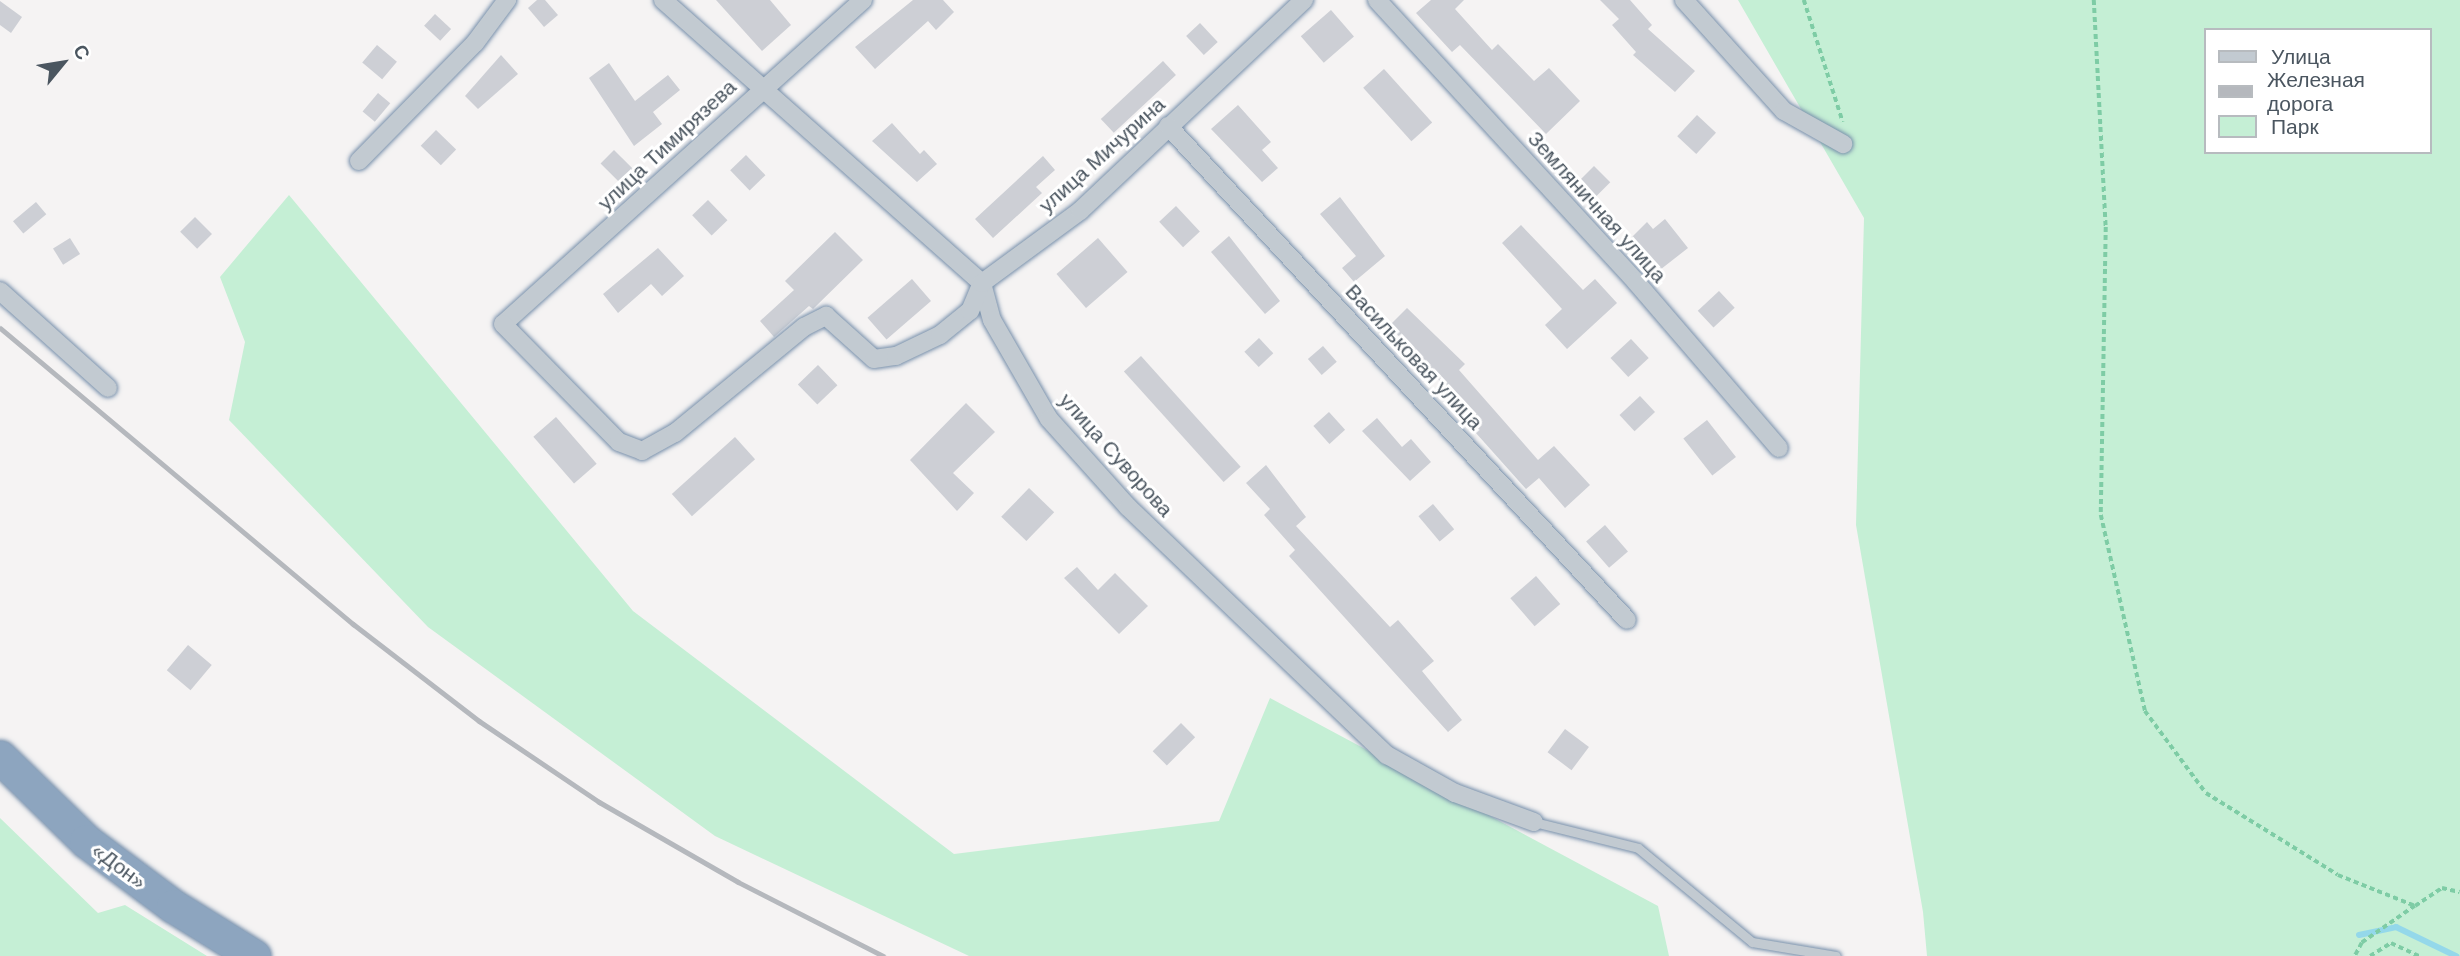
<!DOCTYPE html>
<html>
<head>
<meta charset="utf-8">
<style>
  body { margin:0 }
  #map { position:relative; width:2460px; height:956px; overflow:hidden; background:#f5f3f3; font-family:Helvetica,sans-serif }
  div>[style] { position:absolute }
  .green>* { inset:0; background:#c5efd5 }
  .stream>* { height:6px; margin:-3px; padding:0 3px; transform-origin:3px; border-radius:3px; background:#94d8ea }
  .building>* { inset:0; background:#cdcfd5; transform-origin:0 0 }
  .path>* { height:3.5px; margin-top:-1.75px; transform-origin:0; background:repeating-linear-gradient(90deg,#7ecca5 0 5px,transparent 0 8.5px) }
  .roads { filter:drop-shadow(0 0 2px #7890ab) drop-shadow(0 0 2px #7890ab) }
  .lane>* { height:9px; margin:-4.5px; padding:0 4.5px; transform-origin:4.5px; border-radius:4.5px; background:#c2cad1 }
  .street>* { height:18px; margin:-9px; padding:0 9px; transform-origin:9px; border-radius:9px; background:#c2cad1 }
  .highway>* { height:33px; margin:-16.5px; padding:0 16.5px; transform-origin:16.5px; border-radius:16.5px; background:#8da5bf }
  .rail>* { height:5px; margin:-2.5px; padding:0 2.5px; transform-origin:2.5px; border-radius:2.5px; background:#b5b8bd }
  span { translate:-50% -50%; white-space:nowrap; text-align:center; line-height:1.15; -webkit-text-stroke:6px #fff; paint-order:stroke }
  .street-label { font-size:21px; color:#4b5660 }
  .legend { position:absolute; left:2204px; top:28px; width:228px; height:126px; box-sizing:border-box; background:#fff; border:2px solid #b7bbbf; margin:0; padding:9px 12px; list-style:none; font-size:21px; color:#4b5660 }
  .legend li { display:flex; align-items:center; gap:14px; height:35px }
  .legend b { width:35px; border:2px solid #b7bbbf }
  .north { position:absolute; left:28px; top:28px; width:70px; height:70px; -webkit-text-stroke:5px #fff; paint-order:stroke; rotate:60deg; font-size:19px; font-weight:700; line-height:28px; text-align:center; color:#4b5660 }
  .north::after { content:''; display:block; margin:auto; width:24px; height:32px; background:#4b5660; clip-path:polygon(50% 0,100% 100%,50% 72%,0 100%) }
</style>
</head>
<body>
<div id="map">
  <div class="green">
    <div style="clip-path:polygon(evenodd,1738px 0,2460px 0,2460px 956px,1927px 956px,1923px 912px,1856px 525px,1864px 218px,1738px 0,2206px 30px,2430px 30px,2430px 152px,2206px 152px,2206px 30px)"></div>
    <div style="clip-path:polygon(289px 195px,633px 611px,954px 854px,1219px 821px,1270px 698px,1658px 906px,1669px 956px,969px 956px,715px 836px,428px 627px,229px 420px,245px 342px,220px 277px)"></div>
    <div style="clip-path:polygon(0 818px,98px 913px,125px 905px,207px 956px,0 956px)"></div>
  </div>
  <div class="stream">
    <div style="left:2359px;top:935px;width:38px;rotate:-12deg"></div>
    <div style="left:2396px;top:927px;width:67px;rotate:25.8deg"></div>
  </div>
  <div class="building">
    <div style="clip-path:polygon(537px 0,545px 0,558px 15px,544px 27px,528px 8px)"></div>
    <div style="clip-path:polygon(716px 0,770px 0,791px 25px,762px 51px)"></div>
    <div style="clip-path:polygon(913px 0,943px 0,954px 12px,936px 30px,928px 21px,875px 69px,855px 47px)"></div>
    <div style="clip-path:polygon(1431px 0,1464px 0,1455px 9px,1492px 50px,1498px 44px,1534px 81px,1549px 68px,1580px 101px,1546px 134px,1460px 45px,1452px 52px,1416px 13px)"></div>
    <div style="clip-path:polygon(1600px 0,1630px 0,1652px 25px,1648px 29px,1695px 71px,1675px 92px,1633px 55px,1636px 52px,1612px 25px,1619px 19px)"></div>
    <div style="clip-path:polygon(0 1px,22px 17px,11px 33px,0 25px)"></div>
    <div style="left:1331px;top:10px;width:35px;height:40px;rotate:49deg"></div>
    <div style="left:435px;top:14px;width:22px;height:16px;rotate:43deg"></div>
    <div style="left:1200px;top:23px;width:26px;height:19px;rotate:47deg"></div>
    <div style="left:377px;top:45px;width:26px;height:23px;rotate:40deg"></div>
    <div style="clip-path:polygon(501px 55px,518px 74px,478px 109px,465px 96px)"></div>
    <div style="left:1163px;top:61px;width:19px;height:85px;rotate:47deg"></div>
    <div style="clip-path:polygon(609px 63px,635px 101px,668px 75px,680px 90px,653px 112px,662px 124px,634px 146px,589px 78px)"></div>
    <div style="left:1384px;top:69px;width:72px;height:28px;rotate:48deg"></div>
    <div style="left:378px;top:93px;width:16px;height:24px;rotate:40deg"></div>
    <div style="clip-path:polygon(1238px 105px,1271px 142px,1262px 150px,1278px 168px,1262px 182px,1211px 129px)"></div>
    <div style="left:1697px;top:115px;width:26px;height:29px;rotate:43deg"></div>
    <div style="clip-path:polygon(892px 123px,920px 154px,924px 150px,937px 164px,917px 182px,872px 141px)"></div>
    <div style="left:436px;top:130px;width:28px;height:22px;rotate:44deg"></div>
    <div style="left:614px;top:150px;width:27px;height:19px;rotate:45deg"></div>
    <div style="left:746px;top:155px;width:28px;height:22px;rotate:46deg"></div>
    <div style="clip-path:polygon(1043px 156px,1055px 170px,1036px 187px,1042px 193px,993px 238px,975px 219px)"></div>
    <div style="left:1594px;top:166px;width:23px;height:29px;rotate:45deg"></div>
    <div style="clip-path:polygon(1340px 197px,1385px 256px,1354px 282px,1342px 268px,1356px 256px,1320px 214px)"></div>
    <div style="left:708px;top:200px;width:28px;height:22px;rotate:46deg"></div>
    <div style="left:36px;top:202px;width:16px;height:30px;rotate:50deg"></div>
    <div style="left:1176px;top:206px;width:35px;height:23px;rotate:47deg"></div>
    <div style="left:195px;top:217px;width:24px;height:21px;rotate:45deg"></div>
    <div style="clip-path:polygon(1665px 219px,1688px 248px,1656px 273px,1626px 243px,1647px 222px,1653px 229px)"></div>
    <div style="clip-path:polygon(1521px 225px,1583px 290px,1595px 279px,1617px 303px,1567px 349px,1545px 325px,1562px 309px,1502px 243px)"></div>
    <div style="clip-path:polygon(835px 232px,863px 260px,813px 309px,809px 306px,774px 337px,760px 321px,794px 290px,785px 281px)"></div>
    <div style="clip-path:polygon(1229px 236px,1280px 301px,1265px 314px,1211px 252px)"></div>
    <div style="left:70px;top:238px;width:19px;height:20px;rotate:58deg"></div>
    <div style="left:1098px;top:238px;width:45px;height:55px;rotate:49deg"></div>
    <div style="clip-path:polygon(658px 248px,684px 276px,662px 296px,651px 284px,618px 313px,603px 294px)"></div>
    <div style="left:912px;top:279px;width:29px;height:59px;rotate:49deg"></div>
    <div style="left:1719px;top:291px;width:23px;height:29px;rotate:47deg"></div>
    <div style="clip-path:polygon(1407px 308px,1465px 364px,1459px 370px,1538px 460px,1554px 446px,1590px 485px,1565px 508px,1539px 478px,1526px 489px,1450px 404px,1455px 400px,1424px 362px,1389px 326px)"></div>
    <div style="left:1259px;top:338px;width:21px;height:20px;rotate:47deg"></div>
    <div style="left:1631px;top:339px;width:26px;height:28px;rotate:47deg"></div>
    <div style="left:1323px;top:346px;width:21px;height:20px;rotate:49deg"></div>
    <div style="left:1141px;top:356px;width:149px;height:23px;rotate:48deg"></div>
    <div style="left:818px;top:365px;width:28px;height:28px;rotate:46deg"></div>
    <div style="left:1640px;top:396px;width:22px;height:28px;rotate:47deg"></div>
    <div style="clip-path:polygon(966px 403px,995px 432px,953px 473px,974px 493px,957px 511px,910px 460px)"></div>
    <div style="left:1329px;top:412px;width:24px;height:21px;rotate:48deg"></div>
    <div style="left:556px;top:417px;width:62px;height:30px;rotate:49deg"></div>
    <div style="clip-path:polygon(1377px 418px,1402px 447px,1411px 439px,1431px 462px,1410px 481px,1362px 431px)"></div>
    <div style="left:1707px;top:420px;width:47px;height:30px;rotate:52deg"></div>
    <div style="left:735px;top:437px;width:30px;height:85px;rotate:48deg"></div>
    <div style="clip-path:polygon(1266px 465px,1306px 517px,1296px 526px,1390px 627px,1398px 620px,1434px 661px,1422px 671px,1462px 720px,1448px 732px,1289px 556px,1295px 550px,1264px 515px,1270px 509px,1246px 483px)"></div>
    <div style="left:1029px;top:488px;width:35px;height:40px;rotate:44deg"></div>
    <div style="left:1433px;top:504px;width:33px;height:19px;rotate:50deg"></div>
    <div style="left:1605px;top:525px;width:35px;height:25px;rotate:49deg"></div>
    <div style="clip-path:polygon(1077px 567px,1098px 590px,1115px 573px,1148px 606px,1119px 634px,1064px 578px)"></div>
    <div style="left:1536px;top:576px;width:37px;height:34px;rotate:49deg"></div>
    <div style="left:188px;top:645px;width:31px;height:33px;rotate:40deg"></div>
    <div style="left:1181px;top:723px;width:20px;height:40px;rotate:45deg"></div>
    <div style="left:1565px;top:729px;width:30px;height:29px;rotate:37deg"></div>
  </div>
  <div class="path">
    <div style="left:1804px;top:0;width:128px;rotate:72.3deg"></div>
    <div style="left:2094px;top:0;width:227px;rotate:87deg"></div>
    <div style="left:2106px;top:227px;width:288px;rotate:91deg"></div>
    <div style="left:2101px;top:515px;width:201px;rotate:77.3deg"></div>
    <div style="left:2145px;top:711px;width:102px;rotate:53.4deg"></div>
    <div style="left:2206px;top:793px;width:155px;rotate:31.8deg"></div>
    <div style="left:2338px;top:875px;width:83px;rotate:21.9deg"></div>
    <div style="left:2415px;top:906px;width:65px;rotate:145.1deg"></div>
    <div style="left:2362px;top:943px;width:15px;rotate:118deg"></div>
    <div style="left:2415px;top:906px;width:32px;rotate:-34deg"></div>
    <div style="left:2442px;top:888px;width:18px;rotate:13deg"></div>
    <div style="left:2370px;top:956px;width:25px;rotate:-32deg"></div>
    <div style="left:2391px;top:943px;width:31px;rotate:25deg"></div>
  </div>
  <div class="roads">
    <div class="lane">
      <div style="left:1534px;top:822px;width:107px;rotate:14deg"></div>
      <div style="left:1638px;top:848px;width:148px;rotate:39.5deg"></div>
      <div style="left:1752px;top:942px;width:85px;rotate:9.5deg"></div>
    </div>
    <div class="street">
      <div style="left:663px;top:0;width:426px;rotate:41.6deg"></div>
      <div style="left:982px;top:283px;width:38px;rotate:75deg"></div>
      <div style="left:992px;top:320px;width:114px;rotate:60.1deg"></div>
      <div style="left:1049px;top:419px;width:118px;rotate:48.1deg"></div>
      <div style="left:1128px;top:507px;width:359px;rotate:43.8deg"></div>
      <div style="left:1387px;top:755px;width:78px;rotate:29.2deg"></div>
      <div style="left:1455px;top:793px;width:84px;rotate:20.2deg"></div>
      <div style="left:863px;top:0;width:484px;rotate:138deg"></div>
      <div style="left:503px;top:324px;width:165px;rotate:45.5deg"></div>
      <div style="left:619px;top:442px;width:25px;rotate:21deg"></div>
      <div style="left:642px;top:451px;width:38px;rotate:-29deg"></div>
      <div style="left:675px;top:433px;width:167px;rotate:-39.4deg"></div>
      <div style="left:804px;top:327px;width:25px;rotate:-27deg"></div>
      <div style="left:826px;top:316px;width:64px;rotate:41.9deg"></div>
      <div style="left:874px;top:359px;width:22px;rotate:-8deg"></div>
      <div style="left:896px;top:356px;width:49px;rotate:-25.5deg"></div>
      <div style="left:940px;top:335px;width:38px;rotate:-39deg"></div>
      <div style="left:970px;top:311px;width:30px;rotate:-67deg"></div>
      <div style="left:982px;top:283px;width:122px;rotate:-36.3deg"></div>
      <div style="left:1080px;top:211px;width:308px;rotate:-43.3deg"></div>
      <div style="left:1377px;top:0;width:383px;rotate:47.4deg"></div>
      <div style="left:1636px;top:282px;width:219px;rotate:49.3deg"></div>
      <div style="left:1684px;top:0;width:149px;rotate:48deg"></div>
      <div style="left:1784px;top:111px;width:68px;rotate:29.2deg"></div>
      <div style="left:1168px;top:126px;width:674px;rotate:47.1deg"></div>
      <div style="left:359px;top:161px;width:165px;rotate:-45.5deg"></div>
      <div style="left:475px;top:43px;width:54px;rotate:-53.3deg"></div>
      <div style="left:0;top:291px;width:145px;rotate:41.9deg"></div>
    </div>
    <div class="highway">
      <div style="left:0;top:757px;width:120px;rotate:44.3deg"></div>
      <div style="left:86px;top:841px;width:109px;rotate:36.8deg"></div>
      <div style="left:173px;top:906px;width:95px;rotate:31.7deg"></div>
    </div>
  </div>
  <div class="rail">
    <div style="left:0;top:328px;width:461px;rotate:40deg"></div>
    <div style="left:353px;top:624px;width:159px;rotate:37.6deg"></div>
    <div style="left:479px;top:721px;width:145px;rotate:34deg"></div>
    <div style="left:599px;top:802px;width:160px;rotate:29.9deg"></div>
    <div style="left:738px;top:882px;width:163px;rotate:27deg"></div>
  </div>
  <div class="street-label">
    <span style="left:667px;top:145px;rotate:-43deg">улица Тимирязева</span>
    <span style="left:1102px;top:155px;rotate:-42deg">улица Мичурина</span>
    <span style="left:1597px;top:207px;rotate:48deg">Земляничная улица</span>
    <span style="left:1414px;top:357px;rotate:47deg">Васильковая улица</span>
    <span style="left:1116px;top:455px;rotate:48deg">улица Суворова</span>
    <span style="left:119px;top:866px;rotate:37deg">«Дон»</span>
  </div>
  <ul class="legend">
  <li><b style="height:9px;background:#c2cad1"></b>Улица</li>
  <li><b style="height:9px;background:#b5b8bd"></b>Железная дорога</li>
  <li><b style="height:19px;background:#c5efd5"></b>Парк</li>
  </ul>
  <div class="north">С</div>
</div>
</body>
</html>
